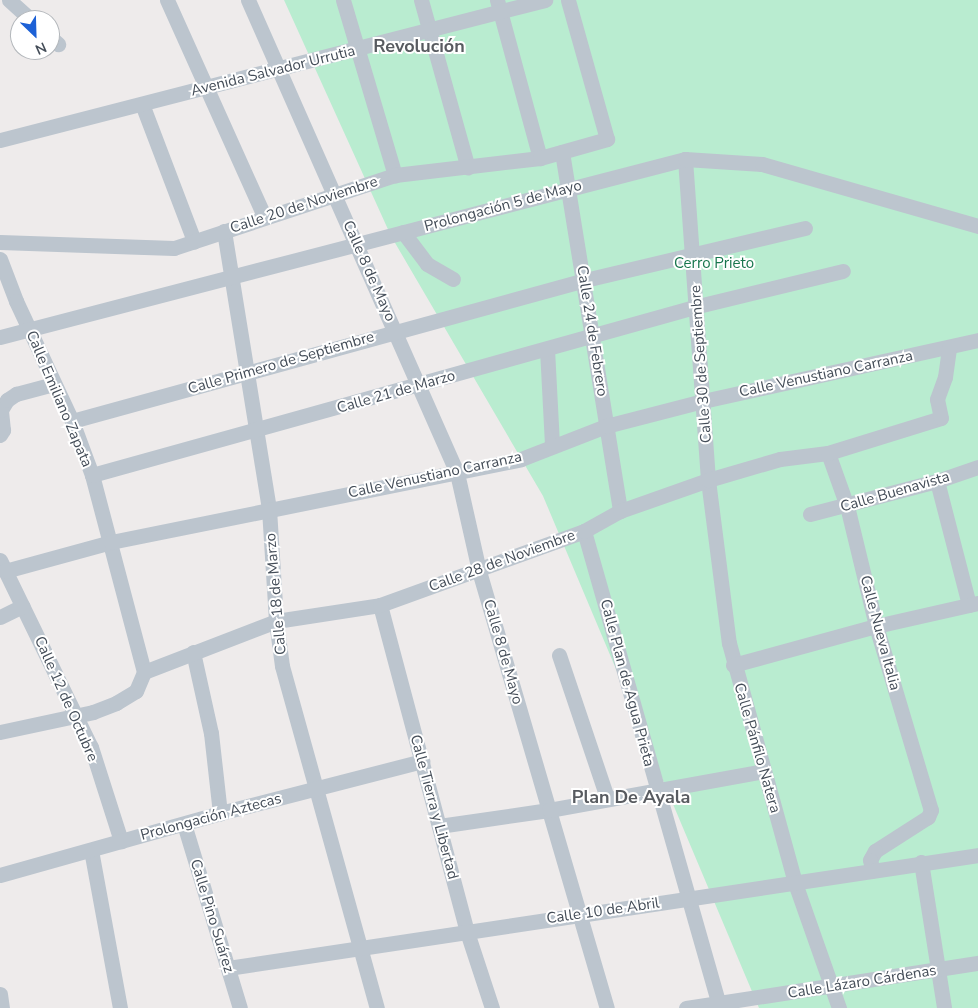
<!DOCTYPE html>
<html>
<head>
<meta charset="utf-8">
<style>
  body { margin:0 }
  #map { position:relative; width:978px; height:1008px; overflow:hidden; background:#eeebeb; font-family:"Nunito Sans",sans-serif }
  div>[style] { position:absolute }
  .green>* { inset:0; background:#b9ecd0 }
  .minor>* { height:15px; margin:-7.5px; padding:0 7.5px; transform-origin:7.5px; border-radius:7.5px; background:#bcc5ce }
  span { translate:-50% -50%; white-space:nowrap; text-align:center; line-height:1.15; -webkit-text-stroke:4px #fff; paint-order:stroke }
  .street-label { font-size:15px; color:#444d58 }
  .park-label { font-size:15px; color:#18764e }
  .quarter-label { font-size:18px; color:#585b60; font-weight:700 }
  .north { position:absolute; left:10px; top:10px; width:50px; height:50px; box-sizing:border-box; background:#fff; border:1px solid #b4b8bc; border-radius:50%; rotate:156deg; font-size:14px; font-weight:700; line-height:20px; text-align:center; color:#444d58 }
  .north::after { content:''; display:block; margin:auto; width:18px; height:22px; background:#1d61d6; clip-path:polygon(50% 0,100% 100%,50% 72%,0 100%) }
</style>
</head>
<body>
<div id="map">
  <div class="green">
    <div style="clip-path:polygon(284px 0,978px 0,978px 1008px,759px 1008px,543px 496px,391px 236px)"></div>
  </div>
  <div class="minor">
    <div style="left:9px;top:0;width:30px;rotate:42deg"></div>
    <div style="left:167px;top:0;width:237px;rotate:65.8deg"></div>
    <div style="left:248px;top:0;width:517px;rotate:66.16deg"></div>
    <div style="left:457px;top:473px;width:100px;rotate:77.3deg"></div>
    <div style="left:479px;top:571px;width:455px;rotate:73.7deg"></div>
    <div style="left:343px;top:0;width:183px;rotate:73.5deg"></div>
    <div style="left:421px;top:0;width:174px;rotate:74.4deg"></div>
    <div style="left:497px;top:0;width:164px;rotate:74.8deg"></div>
    <div style="left:50px;top:37px;width:11px;rotate:41deg"></div>
    <div style="left:142px;top:104px;width:147px;rotate:69.2deg"></div>
    <div style="left:0;top:140px;width:563px;rotate:-14.41deg"></div>
    <div style="left:562px;top:152px;width:364px;rotate:80.8deg"></div>
    <div style="left:685px;top:159px;width:322px;rotate:85.9deg"></div>
    <div style="left:708px;top:480px;width:164px;rotate:82.7deg"></div>
    <div style="left:729px;top:643px;width:249px;rotate:74.6deg"></div>
    <div style="left:795px;top:883px;width:133px;rotate:70.6deg"></div>
    <div style="left:224px;top:231px;width:282px;rotate:80.8deg"></div>
    <div style="left:269px;top:509px;width:112px;rotate:86.4deg"></div>
    <div style="left:276px;top:621px;width:45px;rotate:82.4deg"></div>
    <div style="left:282px;top:666px;width:355px;rotate:74.5deg"></div>
    <div style="left:403px;top:232px;width:40px;rotate:53deg"></div>
    <div style="left:427px;top:264px;width:30px;rotate:30deg"></div>
    <div style="left:0;top:242px;width:174px;rotate:2deg"></div>
    <div style="left:174px;top:248px;width:233px;rotate:-18.3deg"></div>
    <div style="left:395px;top:175px;width:146px;rotate:-6.7deg"></div>
    <div style="left:540px;top:158px;width:70px;rotate:-15.8deg"></div>
    <div style="left:607px;top:139px;width:144px;rotate:-105.7deg"></div>
    <div style="left:0;top:259px;width:45px;rotate:69.1deg"></div>
    <div style="left:16px;top:301px;width:132px;rotate:65deg"></div>
    <div style="left:72px;top:421px;width:58px;rotate:69.7deg"></div>
    <div style="left:92px;top:475px;width:204px;rotate:75.2deg"></div>
    <div style="left:0;top:337px;width:708px;rotate:-14.57deg"></div>
    <div style="left:685px;top:159px;width:77px;rotate:3.7deg"></div>
    <div style="left:762px;top:164px;width:225px;rotate:16deg"></div>
    <div style="left:547px;top:349px;width:96px;rotate:87deg"></div>
    <div style="left:72px;top:421px;width:532px;rotate:-15.37deg"></div>
    <div style="left:585px;top:280px;width:226px;rotate:-13.3deg"></div>
    <div style="left:0;top:435px;width:6px;rotate:-59deg"></div>
    <div style="left:3px;top:430px;width:20px;rotate:-96deg"></div>
    <div style="left:1px;top:410px;width:12px;rotate:-59deg"></div>
    <div style="left:7px;top:400px;width:11px;rotate:-34deg"></div>
    <div style="left:16px;top:394px;width:38px;rotate:-15deg"></div>
    <div style="left:828px;top:453px;width:56px;rotate:70.3deg"></div>
    <div style="left:847px;top:506px;width:123px;rotate:76.4deg"></div>
    <div style="left:876px;top:626px;width:192px;rotate:73.4deg"></div>
    <div style="left:931px;top:810px;width:8px;rotate:113deg"></div>
    <div style="left:928px;top:817px;width:63px;rotate:147.3deg"></div>
    <div style="left:875px;top:851px;width:10px;rotate:119deg"></div>
    <div style="left:870px;top:860px;width:11px;rotate:75deg"></div>
    <div style="left:92px;top:475px;width:629px;rotate:-15.58deg"></div>
    <div style="left:698px;top:306px;width:149px;rotate:-13.6deg"></div>
    <div style="left:937px;top:481px;width:128px;rotate:75.5deg"></div>
    <div style="left:810px;top:514px;width:131px;rotate:-14.6deg"></div>
    <div style="left:937px;top:481px;width:43px;rotate:-18.9deg"></div>
    <div style="left:584px;top:531px;width:496px;rotate:74.1deg"></div>
    <div style="left:0;top:560px;width:208px;rotate:64.1deg"></div>
    <div style="left:91px;top:747px;width:99px;rotate:72.3deg"></div>
    <div style="left:5px;top:571px;width:110px;rotate:-15.3deg"></div>
    <div style="left:111px;top:542px;width:418px;rotate:-11.4deg"></div>
    <div style="left:521px;top:459px;width:91px;rotate:-21.2deg"></div>
    <div style="left:606px;top:426px;width:100px;rotate:-14.5deg"></div>
    <div style="left:703px;top:401px;width:282px;rotate:-12.5deg"></div>
    <div style="left:380px;top:605px;width:338px;rotate:75.1deg"></div>
    <div style="left:467px;top:932px;width:80px;rotate:71.8deg"></div>
    <div style="left:0;top:617px;width:25px;rotate:-26deg"></div>
    <div style="left:193px;top:652px;width:83px;rotate:77.5deg"></div>
    <div style="left:211px;top:733px;width:81px;rotate:83.6deg"></div>
    <div style="left:559px;top:655px;width:151px;rotate:71.4deg"></div>
    <div style="left:733px;top:665px;width:148px;rotate:-15.3deg"></div>
    <div style="left:876px;top:626px;width:105px;rotate:-12.7deg"></div>
    <div style="left:0;top:732px;width:95px;rotate:-12.1deg"></div>
    <div style="left:93px;top:712px;width:25px;rotate:-21deg"></div>
    <div style="left:116px;top:703px;width:23px;rotate:-31deg"></div>
    <div style="left:136px;top:691px;width:21px;rotate:-67deg"></div>
    <div style="left:144px;top:672px;width:142px;rotate:-21.1deg"></div>
    <div style="left:276px;top:621px;width:105px;rotate:-8.7deg"></div>
    <div style="left:380px;top:605px;width:217px;rotate:-19.9deg"></div>
    <div style="left:584px;top:531px;width:41px;rotate:-29.1deg"></div>
    <div style="left:620px;top:511px;width:93px;rotate:-19.4deg"></div>
    <div style="left:708px;top:480px;width:75px;rotate:-16.3deg"></div>
    <div style="left:780px;top:459px;width:48px;rotate:-7.1deg"></div>
    <div style="left:828px;top:453px;width:118px;rotate:-17.2deg"></div>
    <div style="left:941px;top:418px;width:19px;rotate:-102deg"></div>
    <div style="left:937px;top:399px;width:23px;rotate:-70deg"></div>
    <div style="left:945px;top:377px;width:30px;rotate:-82deg"></div>
    <div style="left:184px;top:824px;width:192px;rotate:73.1deg"></div>
    <div style="left:439px;top:826px;width:111px;rotate:-8.3deg"></div>
    <div style="left:549px;top:810px;width:218px;rotate:-10.3deg"></div>
    <div style="left:91px;top:850px;width:161px;rotate:79.6deg"></div>
    <div style="left:921px;top:862px;width:148px;rotate:81deg"></div>
    <div style="left:0;top:875px;width:229px;rotate:-15.7deg"></div>
    <div style="left:220px;top:813px;width:209px;rotate:-14.4deg"></div>
    <div style="left:228px;top:968px;width:758px;rotate:-8.57deg"></div>
    <div style="left:0;top:994px;width:14px;rotate:82deg"></div>
    <div style="left:686px;top:1008px;width:295px;rotate:-8.8deg"></div>
  </div>
  <div class="street-label">
    <span style="left:273px;top:71px;rotate:-14deg">Avenida Salvador Urrutia</span>
    <span style="left:304px;top:205px;rotate:-18deg">Calle 20 de Noviembre</span>
    <span style="left:503px;top:206px;rotate:-15deg">Prolongación 5 de Mayo</span>
    <span style="left:369px;top:271px;rotate:66deg">Calle 8 de Mayo</span>
    <span style="left:592px;top:331px;rotate:81deg">Calle 24 de Febrero</span>
    <span style="left:281px;top:363px;rotate:-16deg">Calle Primero de Septiembre</span>
    <span style="left:701px;top:364px;rotate:-94deg">Calle 30 de Septiembre</span>
    <span style="left:826px;top:374px;rotate:-12deg">Calle Venustiano Carranza</span>
    <span style="left:396px;top:392px;rotate:-16deg">Calle 21 de Marzo</span>
    <span style="left:59px;top:399px;rotate:67deg">Calle Emiliano Zapata</span>
    <span style="left:435px;top:475px;rotate:-12deg">Calle Venustiano Carranza</span>
    <span style="left:895px;top:492px;rotate:-16deg">Calle Buenavista</span>
    <span style="left:502px;top:561px;rotate:-20deg">Calle 28 de Noviembre</span>
    <span style="left:276px;top:594px;rotate:-95deg">Calle 18 de Marzo</span>
    <span style="left:880px;top:633px;rotate:75deg">Calle Nueva Italia</span>
    <span style="left:503px;top:652px;rotate:74deg">Calle 8 de Mayo</span>
    <span style="left:627px;top:683px;rotate:75deg">Calle Plan de Agua Prieta</span>
    <span style="left:66px;top:699px;rotate:66deg">Calle 12 de Octubre</span>
    <span style="left:757px;top:748px;rotate:74deg">Calle Pánfilo Natera</span>
    <span style="left:434px;top:807px;rotate:75deg">Calle Tierra y Libertad</span>
    <span style="left:211px;top:817px;rotate:-15deg">Prolongación Aztecas</span>
    <span style="left:603px;top:911px;rotate:-8deg">Calle 10 de Abril</span>
    <span style="left:212px;top:916px;rotate:73deg">Calle Pino Suárez</span>
    <span style="left:862px;top:982px;rotate:-9deg">Calle Lázaro Cárdenas</span>
  </div>
  <div class="park-label">
    <span style="left:714px;top:264px">Cerro Prieto</span>
  </div>
  <div class="quarter-label">
    <span style="left:419px;top:46px">Revolución</span>
    <span style="left:631px;top:797px">Plan De Ayala</span>
  </div>
  <div class="north">N</div>
</div>
</body>
</html>
